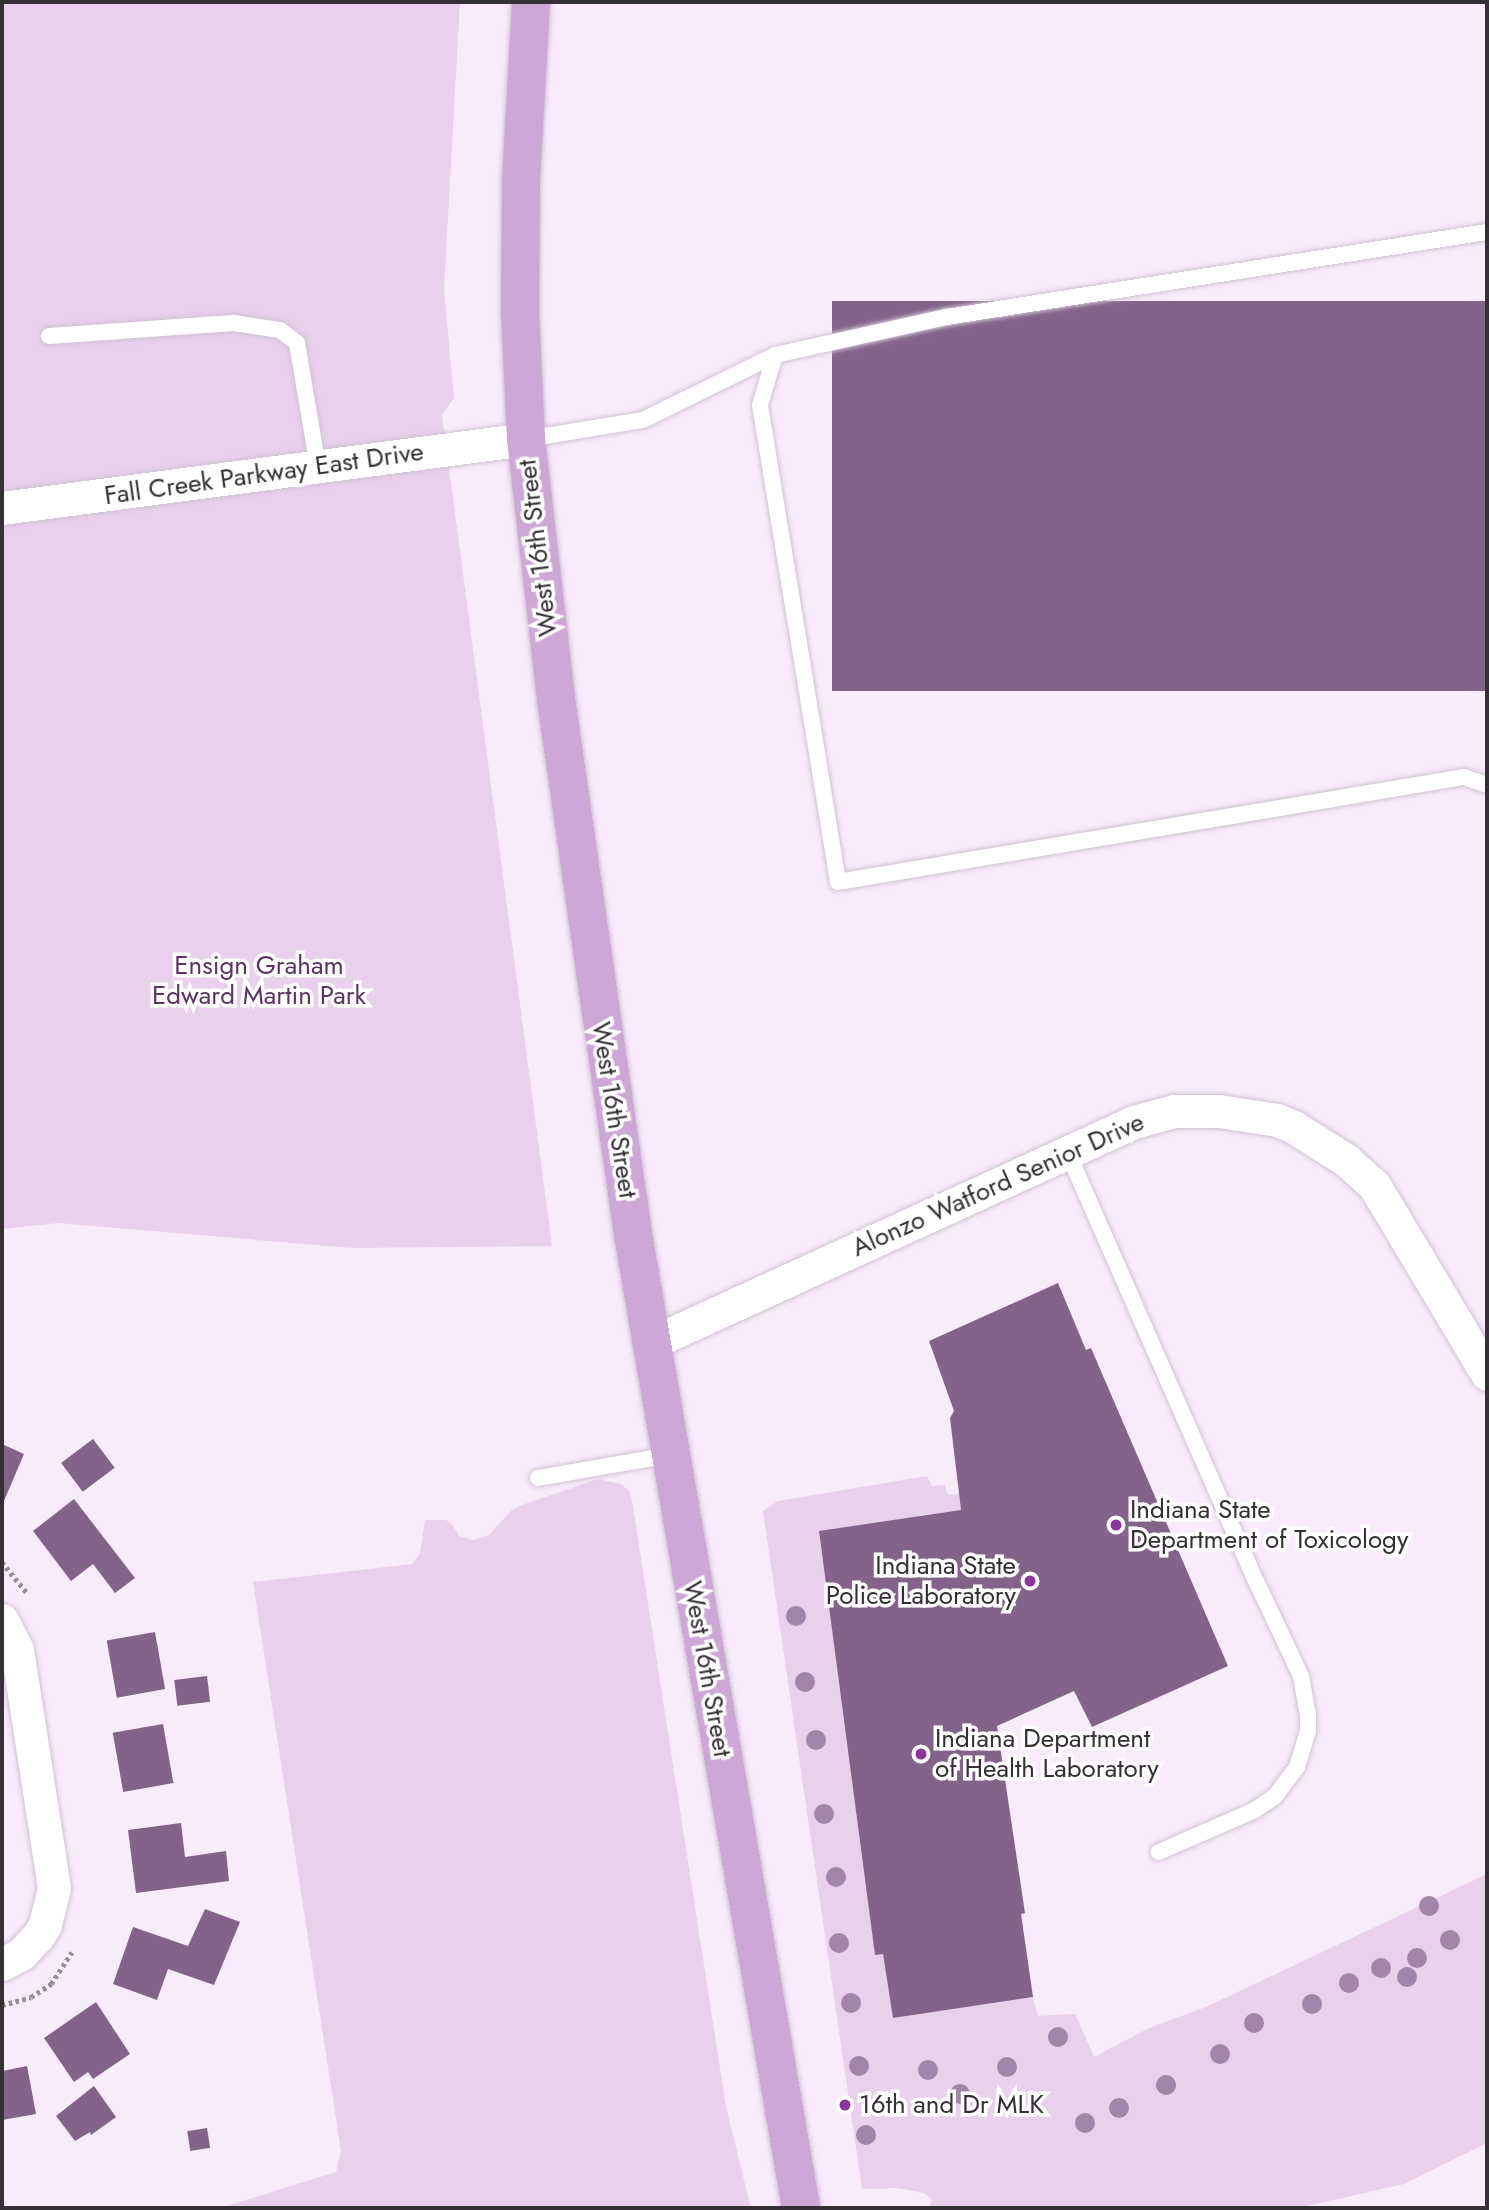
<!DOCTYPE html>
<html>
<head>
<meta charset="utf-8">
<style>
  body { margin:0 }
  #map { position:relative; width:1489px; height:2210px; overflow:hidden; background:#f8ebfb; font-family:Jost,sans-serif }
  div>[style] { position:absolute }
  .green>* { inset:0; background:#e9d0ed }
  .building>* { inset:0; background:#84638b; transform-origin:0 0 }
  .path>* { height:4.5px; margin-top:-2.25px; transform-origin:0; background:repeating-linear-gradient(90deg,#968d98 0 3.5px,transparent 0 7px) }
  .roads { filter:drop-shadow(0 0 2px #cfc2d2) drop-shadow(0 0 2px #cfc2d2) }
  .lane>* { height:16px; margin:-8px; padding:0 8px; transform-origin:8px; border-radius:8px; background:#fff }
  .street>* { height:33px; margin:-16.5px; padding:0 16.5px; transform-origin:16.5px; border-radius:16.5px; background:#fff }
  .primary>* { height:38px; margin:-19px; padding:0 19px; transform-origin:19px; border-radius:19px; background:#cda7d5 }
  .trees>* { width:20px; height:20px; margin:-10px; border-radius:50%; background:#a385aa }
  .dots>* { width:19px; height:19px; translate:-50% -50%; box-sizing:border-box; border:4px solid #fff; border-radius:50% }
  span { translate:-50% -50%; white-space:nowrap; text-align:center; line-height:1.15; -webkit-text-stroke:7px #fff; paint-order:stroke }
  .street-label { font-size:26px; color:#353036 }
  .park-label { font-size:26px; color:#5e3167 }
  .poi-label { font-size:26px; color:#353036 }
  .left { translate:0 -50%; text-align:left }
  .right { translate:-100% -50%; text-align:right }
  .frame { position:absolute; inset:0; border:4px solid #353036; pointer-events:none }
</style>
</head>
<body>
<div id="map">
  <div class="green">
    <div style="clip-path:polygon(2px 2px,460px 2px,444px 289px,454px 398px,442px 415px,552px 1246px,352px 1248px,59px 1223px,2px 1229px)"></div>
    <div style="clip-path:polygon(927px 1476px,932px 1486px,945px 1485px,948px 1495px,959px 1494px,961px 1510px,819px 1532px,875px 1954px,883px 1954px,893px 2018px,1033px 1997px,1038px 2016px,1075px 2014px,1094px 2057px,1149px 2028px,1206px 2007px,1487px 1874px,1487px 2143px,1404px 2184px,1298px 2208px,929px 2208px,932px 2199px,924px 2193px,898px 2188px,862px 2189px,763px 1511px,778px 1501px)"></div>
    <div style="clip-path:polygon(598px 1479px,621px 1484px,629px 1491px,632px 1500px,726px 2107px,751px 2208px,220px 2208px,336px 2172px,341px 2151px,253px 1582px,413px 1564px,420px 1553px,425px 1520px,446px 1520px,452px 1524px,459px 1536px,473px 1540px,489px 1535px,511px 1511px,522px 1505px)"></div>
  </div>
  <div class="building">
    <div style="left:1487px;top:301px;width:390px;height:655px;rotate:90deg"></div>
    <div style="clip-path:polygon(1058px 1283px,1086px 1350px,1091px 1348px,1228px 1666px,1092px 1727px,1074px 1691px,997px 1726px,1025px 1913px,1021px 1914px,1033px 1997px,893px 2018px,883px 1954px,875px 1955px,819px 1531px,961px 1510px,950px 1418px,954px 1411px,929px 1341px)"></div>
    <div style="left:93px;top:1439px;width:36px;height:40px;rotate:53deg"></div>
    <div style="clip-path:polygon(2px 1444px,24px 1454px,4px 1501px,2px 1500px)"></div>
    <div style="clip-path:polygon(74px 1499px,135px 1578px,115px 1593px,93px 1564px,71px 1581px,33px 1531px)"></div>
    <div style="left:155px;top:1632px;width:58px;height:49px;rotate:80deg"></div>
    <div style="left:207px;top:1676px;width:26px;height:33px;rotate:83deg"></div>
    <div style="left:163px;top:1724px;width:60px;height:51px;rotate:80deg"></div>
    <div style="clip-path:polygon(181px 1823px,185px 1857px,226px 1851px,229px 1881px,136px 1893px,128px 1830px)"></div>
    <div style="clip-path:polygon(205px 1909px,240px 1922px,214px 1985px,168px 1969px,157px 2000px,113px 1984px,133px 1927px,188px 1946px)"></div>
    <div style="clip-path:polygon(96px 2002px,130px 2054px,93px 2079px,88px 2072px,74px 2082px,44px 2038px)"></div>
    <div style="clip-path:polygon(27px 2066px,36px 2114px,2px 2120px,2px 2071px)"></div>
    <div style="clip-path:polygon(94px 2086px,116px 2117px,91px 2135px,90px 2132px,75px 2141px,56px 2116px)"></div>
    <div style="left:207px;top:2128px;width:20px;height:20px;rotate:81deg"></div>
  </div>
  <div class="path">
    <div style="left:2px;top:1562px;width:41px;rotate:50.9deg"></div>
    <div style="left:2px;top:2005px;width:30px;rotate:-15deg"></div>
    <div style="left:31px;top:1997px;width:24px;rotate:-33deg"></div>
    <div style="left:51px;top:1984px;width:38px;rotate:-57deg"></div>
  </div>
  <div class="roads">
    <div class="lane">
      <div style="left:49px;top:336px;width:185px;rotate:-4deg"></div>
      <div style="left:234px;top:323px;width:47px;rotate:8.7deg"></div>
      <div style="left:280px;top:330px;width:21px;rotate:37deg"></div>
      <div style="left:297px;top:343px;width:126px;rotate:80.4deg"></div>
      <div style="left:775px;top:355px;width:52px;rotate:106.7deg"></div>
      <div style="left:760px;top:405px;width:483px;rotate:80.7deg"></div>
      <div style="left:838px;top:882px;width:635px;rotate:-9.52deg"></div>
      <div style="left:1464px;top:777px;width:24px;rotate:19deg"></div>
      <div style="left:527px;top:439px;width:118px;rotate:-9.3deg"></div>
      <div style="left:643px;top:420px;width:147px;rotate:-26.2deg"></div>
      <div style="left:775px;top:355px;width:176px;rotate:-12.5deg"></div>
      <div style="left:947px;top:317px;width:547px;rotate:-8.95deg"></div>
      <div style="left:1068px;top:1153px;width:470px;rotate:66.3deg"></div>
      <div style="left:1257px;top:1583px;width:103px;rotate:64.7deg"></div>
      <div style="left:1301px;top:1676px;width:39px;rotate:80deg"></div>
      <div style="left:1308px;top:1714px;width:17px;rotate:90deg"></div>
      <div style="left:1308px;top:1731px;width:38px;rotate:107deg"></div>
      <div style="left:1297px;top:1767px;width:38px;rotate:127deg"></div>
      <div style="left:1274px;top:1797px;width:23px;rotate:146deg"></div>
      <div style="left:1255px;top:1810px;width:105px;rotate:156.4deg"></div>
      <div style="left:538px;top:1478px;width:134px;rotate:-9.9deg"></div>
    </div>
    <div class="street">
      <div style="left:2px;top:508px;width:529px;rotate:-7.5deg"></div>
      <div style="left:651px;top:1343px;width:531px;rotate:-24.59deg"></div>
      <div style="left:1134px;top:1122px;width:41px;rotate:-15.4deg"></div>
      <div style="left:1174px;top:1111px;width:45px"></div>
      <div style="left:1219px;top:1111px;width:59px;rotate:8.8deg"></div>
      <div style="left:1277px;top:1120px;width:18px;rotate:22deg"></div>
      <div style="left:1294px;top:1127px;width:62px;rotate:32.4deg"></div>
      <div style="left:1346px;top:1160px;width:38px;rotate:42deg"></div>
      <div style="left:1374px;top:1185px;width:220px;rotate:59.1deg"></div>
      <div style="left:2px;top:1620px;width:33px;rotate:63deg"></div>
      <div style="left:17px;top:1649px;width:242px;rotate:81.2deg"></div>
      <div style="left:54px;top:1888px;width:38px;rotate:104deg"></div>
      <div style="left:45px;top:1925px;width:13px;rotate:122deg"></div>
      <div style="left:38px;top:1936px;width:25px;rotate:133deg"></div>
      <div style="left:21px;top:1954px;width:21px;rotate:152deg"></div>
    </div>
    <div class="primary">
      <div style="left:531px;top:2px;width:177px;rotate:93.2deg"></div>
      <div style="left:521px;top:179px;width:132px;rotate:90.4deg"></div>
      <div style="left:520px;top:311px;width:128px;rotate:87.3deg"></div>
      <div style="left:526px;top:439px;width:262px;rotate:83.4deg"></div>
      <div style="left:556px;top:699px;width:541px;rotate:81.81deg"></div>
      <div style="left:633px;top:1234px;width:988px;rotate:80.21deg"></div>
    </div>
  </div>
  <div class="trees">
    <div style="left:796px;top:1616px"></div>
    <div style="left:805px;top:1682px"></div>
    <div style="left:816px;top:1740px"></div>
    <div style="left:824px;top:1814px"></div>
    <div style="left:836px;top:1877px"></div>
    <div style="left:1429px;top:1906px"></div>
    <div style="left:1450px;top:1940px"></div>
    <div style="left:839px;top:1943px"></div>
    <div style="left:1417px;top:1958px"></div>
    <div style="left:1381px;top:1968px"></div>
    <div style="left:1407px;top:1977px"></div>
    <div style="left:1349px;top:1983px"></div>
    <div style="left:851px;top:2003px"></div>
    <div style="left:1312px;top:2004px"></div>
    <div style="left:1254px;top:2023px"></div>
    <div style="left:1058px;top:2037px"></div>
    <div style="left:1220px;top:2054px"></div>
    <div style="left:859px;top:2066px"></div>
    <div style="left:1007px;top:2067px"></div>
    <div style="left:928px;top:2070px"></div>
    <div style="left:1166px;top:2085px"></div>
    <div style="left:960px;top:2094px"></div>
    <div style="left:1119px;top:2108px"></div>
    <div style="left:1085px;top:2123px"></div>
    <div style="left:866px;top:2135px"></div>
  </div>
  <div class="dots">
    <div style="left:1116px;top:1525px;background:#8d339e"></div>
    <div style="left:1030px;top:1581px;background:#8d339e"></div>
    <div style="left:921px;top:1754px;background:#8d339e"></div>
    <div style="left:845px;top:2105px;background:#8d339e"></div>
  </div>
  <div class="street-label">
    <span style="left:264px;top:474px;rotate:-8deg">Fall Creek Parkway East Drive</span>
    <span style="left:538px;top:548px;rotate:-97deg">West 16th Street</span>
    <span style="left:614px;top:1110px;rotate:81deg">West 16th Street</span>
    <span style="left:998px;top:1185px;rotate:-24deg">Alonzo Watford Senior Drive</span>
    <span style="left:707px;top:1669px;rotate:80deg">West 16th Street</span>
  </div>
  <div class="park-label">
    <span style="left:259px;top:981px">Ensign Graham<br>Edward Martin Park</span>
  </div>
  <div class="poi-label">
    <span class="left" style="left:1130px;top:1525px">Indiana State<br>Department of Toxicology</span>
    <span class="right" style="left:1016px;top:1581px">Indiana State<br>Police Laboratory</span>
    <span class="left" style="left:935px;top:1754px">Indiana Department<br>of Health Laboratory</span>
    <span class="left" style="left:859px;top:2105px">16th and Dr MLK</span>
  </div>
  <div class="frame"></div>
</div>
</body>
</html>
